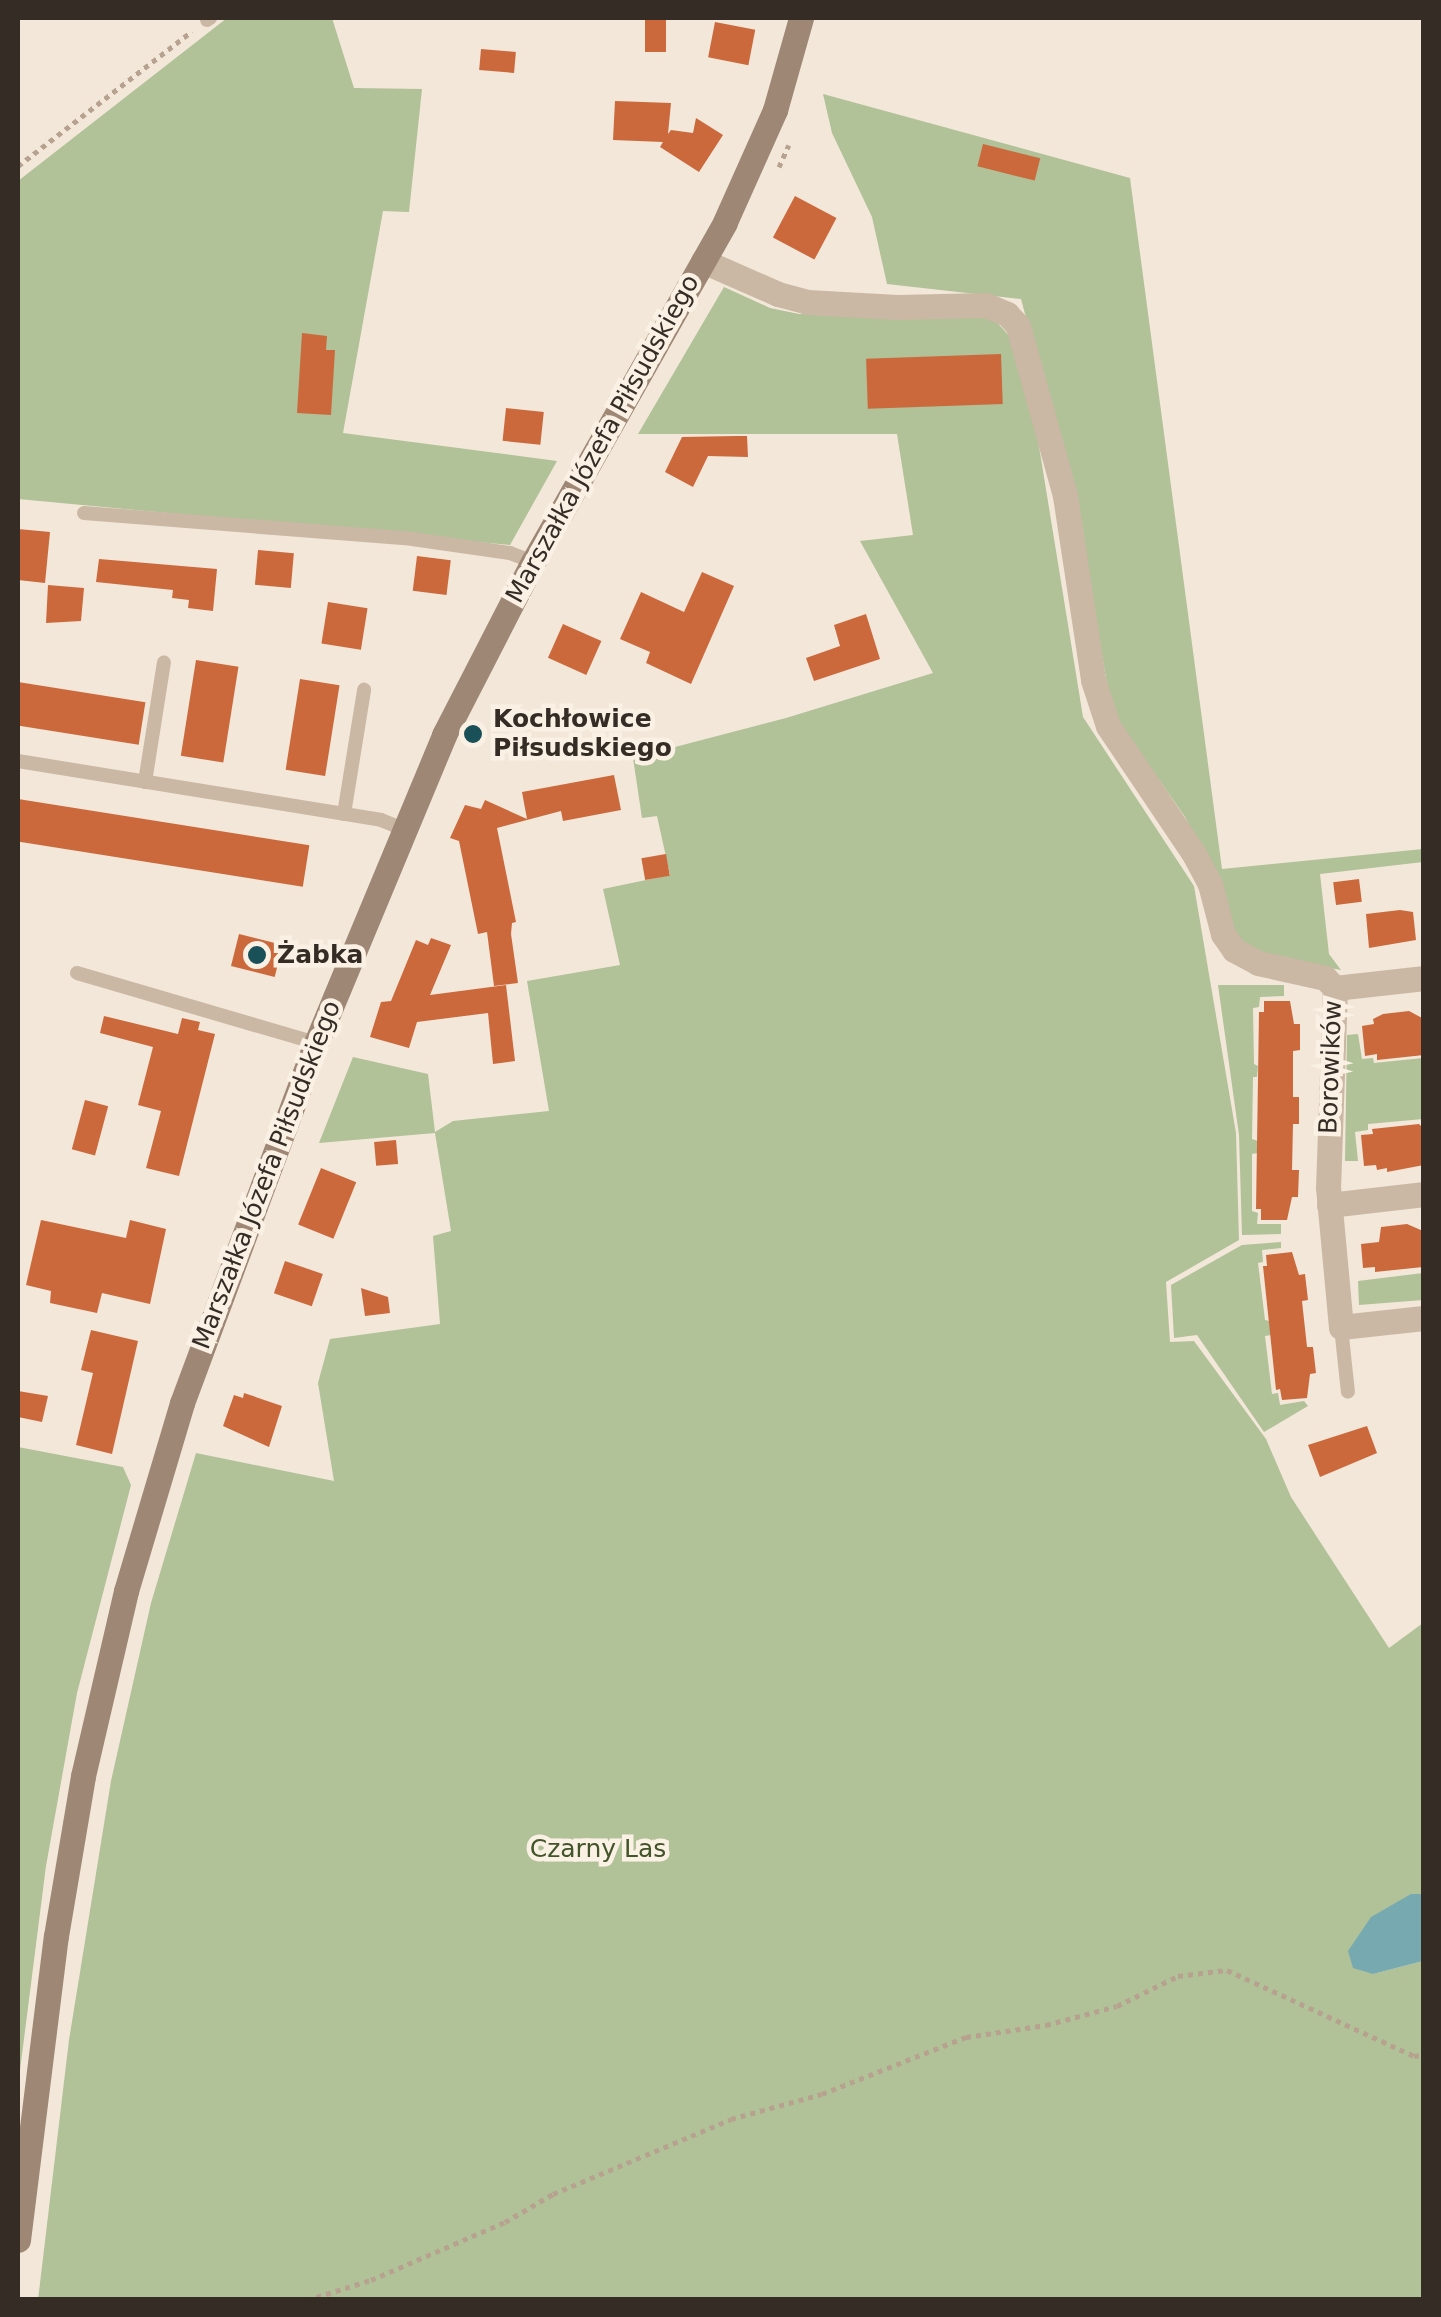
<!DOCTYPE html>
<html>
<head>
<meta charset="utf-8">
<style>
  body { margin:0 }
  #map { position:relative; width:1441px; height:2317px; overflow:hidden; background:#f2e7d8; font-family:"DejaVu Sans",sans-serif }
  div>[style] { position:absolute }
  .green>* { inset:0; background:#b1c198 }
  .water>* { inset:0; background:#76aab0 }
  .building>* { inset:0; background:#cb693d; transform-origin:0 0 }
  .path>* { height:5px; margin-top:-2.5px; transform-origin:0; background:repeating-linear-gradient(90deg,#b6a28e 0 5px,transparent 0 10px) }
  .lane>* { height:14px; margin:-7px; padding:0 7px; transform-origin:7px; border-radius:7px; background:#cab8a4 }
  .street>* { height:25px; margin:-12.5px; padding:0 12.5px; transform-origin:12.5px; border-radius:12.5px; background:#cab8a4 }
  .secondary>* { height:25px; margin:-12.5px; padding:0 12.5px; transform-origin:12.5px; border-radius:12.5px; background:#9e8775 }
  .dots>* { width:28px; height:28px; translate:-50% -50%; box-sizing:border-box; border:5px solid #faf1e4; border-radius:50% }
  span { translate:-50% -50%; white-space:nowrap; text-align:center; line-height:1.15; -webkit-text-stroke:9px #faf1e4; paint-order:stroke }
  .street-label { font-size:25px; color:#352c26 }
  .poi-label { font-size:25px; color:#352c26; font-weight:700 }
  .left { translate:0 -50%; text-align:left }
  .park-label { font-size:25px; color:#425429 }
  .frame { position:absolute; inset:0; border:20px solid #352c26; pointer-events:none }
</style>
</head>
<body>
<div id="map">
  <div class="green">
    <div style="clip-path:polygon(227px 18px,332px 18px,354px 88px,422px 89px,409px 212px,383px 211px,343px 433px,557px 461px,510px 545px,18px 499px,18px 181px)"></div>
    <div style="clip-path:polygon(823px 94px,1130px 178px,1222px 869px,1423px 849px,1423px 862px,1320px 874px,1329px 954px,1341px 970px,1254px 953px,1236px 939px,1209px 862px,1185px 817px,1112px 712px,1074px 497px,1021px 299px,887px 284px,872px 217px,832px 133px)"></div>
    <div style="clip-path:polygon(724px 287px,770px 308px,799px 314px,992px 317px,1014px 341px,1037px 434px,1083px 717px,1194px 886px,1236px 1133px,1239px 1240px,1166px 1282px,1170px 1342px,1194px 1341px,1266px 1439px,1291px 1497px,1389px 1648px,1423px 1623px,1423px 1894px,1411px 1894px,1373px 1974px,1423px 1961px,1423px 2299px,38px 2300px,69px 2040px,111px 1781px,151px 1603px,196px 1453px,334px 1481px,318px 1383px,330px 1339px,440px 1324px,433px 1236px,451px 1231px,435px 1133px,319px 1143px,353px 1057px,428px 1074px,435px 1132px,453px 1121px,549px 1111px,527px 981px,620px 965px,603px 889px,670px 875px,657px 816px,642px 818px,633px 758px,786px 718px,933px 673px,860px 541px,913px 535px,897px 434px,638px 434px)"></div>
    <div style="clip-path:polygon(1218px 985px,1284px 985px,1284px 996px,1260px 997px,1259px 1007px,1253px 1008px,1254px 1064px,1258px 1066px,1257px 1077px,1253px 1077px,1252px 1139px,1258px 1141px,1258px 1153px,1252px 1154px,1252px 1211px,1258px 1213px,1257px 1224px,1281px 1224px,1281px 1234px,1242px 1235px,1239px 1135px)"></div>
    <div style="clip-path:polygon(1358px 1034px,1362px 1059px,1373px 1058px,1374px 1063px,1423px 1058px,1423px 1119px,1368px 1124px,1368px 1130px,1355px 1132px,1358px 1161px,1345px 1161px,1347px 1035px)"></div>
    <div style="clip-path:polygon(1281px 1242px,1281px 1248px,1262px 1250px,1263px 1262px,1258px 1263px,1265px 1320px,1269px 1321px,1271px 1335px,1265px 1336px,1272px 1394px,1278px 1393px,1280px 1405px,1304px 1401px,1308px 1406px,1264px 1432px,1197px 1335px,1174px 1338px,1171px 1285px,1242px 1245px)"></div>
    <div style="clip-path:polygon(1423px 1273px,1423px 1300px,1359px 1305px,1358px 1281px)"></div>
    <div style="clip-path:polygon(18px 1447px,123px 1467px,131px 1485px,77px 1693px,46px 1866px,18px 2086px)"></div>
  </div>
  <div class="water">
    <div style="clip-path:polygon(1411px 1894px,1423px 1894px,1423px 1961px,1373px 1974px,1353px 1968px,1348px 1951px,1371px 1917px)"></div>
  </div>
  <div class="building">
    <div style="left:645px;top:18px;width:21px;height:34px"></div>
    <div style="left:715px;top:22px;width:41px;height:36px;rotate:11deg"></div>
    <div style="left:481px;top:49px;width:35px;height:21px;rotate:5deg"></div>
    <div style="clip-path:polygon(615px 101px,671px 103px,668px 134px,671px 130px,693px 133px,696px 118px,723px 135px,699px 172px,660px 147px,663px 142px,613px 140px)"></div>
    <div style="left:983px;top:144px;width:59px;height:23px;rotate:14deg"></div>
    <div style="left:795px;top:196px;width:47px;height:47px;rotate:28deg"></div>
    <div style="clip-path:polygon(302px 333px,327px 336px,326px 350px,335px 350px,331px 415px,297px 413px)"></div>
    <div style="left:1001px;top:354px;width:50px;height:135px;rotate:88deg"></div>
    <div style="left:506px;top:408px;width:38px;height:33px;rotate:6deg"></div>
    <div style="clip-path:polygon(737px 436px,747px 436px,748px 457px,708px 456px,693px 487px,665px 472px,682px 437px)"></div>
    <div style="clip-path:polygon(18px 529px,50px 532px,45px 583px,18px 580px)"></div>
    <div style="left:258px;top:550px;width:36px;height:35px;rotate:5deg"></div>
    <div style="left:417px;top:556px;width:34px;height:35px;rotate:7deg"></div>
    <div style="clip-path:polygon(99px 559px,217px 569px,213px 611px,188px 608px,189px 600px,172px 598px,173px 590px,96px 582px)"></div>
    <div style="clip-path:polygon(702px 572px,734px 586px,691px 684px,646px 663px,650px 652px,620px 639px,641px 592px,684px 612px)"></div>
    <div style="clip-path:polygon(48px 585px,84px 588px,81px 621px,46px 623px)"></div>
    <div style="left:328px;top:602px;width:40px;height:42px;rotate:9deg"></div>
    <div style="clip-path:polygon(866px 614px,880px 659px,814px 681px,806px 658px,840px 646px,834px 625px)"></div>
    <div style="left:563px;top:624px;width:42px;height:37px;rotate:24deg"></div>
    <div style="left:196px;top:660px;width:43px;height:97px;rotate:9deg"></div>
    <div style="left:300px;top:679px;width:40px;height:92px;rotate:9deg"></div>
    <div style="left:18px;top:682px;width:129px;height:43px;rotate:9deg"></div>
    <div style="clip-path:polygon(614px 775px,621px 810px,563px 821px,561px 811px,497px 828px,516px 922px,512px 923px,511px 934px,518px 983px,494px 986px,487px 932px,478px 934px,459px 841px,450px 838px,465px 805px,481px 809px,485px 800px,527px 819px,522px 792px)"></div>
    <div style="left:18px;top:799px;width:295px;height:42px;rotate:9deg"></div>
    <div style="left:666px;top:854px;width:22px;height:25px;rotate:80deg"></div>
    <div style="left:1359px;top:879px;width:23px;height:26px;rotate:83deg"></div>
    <div style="clip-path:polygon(1400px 910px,1413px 912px,1416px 940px,1369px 948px,1366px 914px)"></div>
    <div style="left:239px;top:934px;width:45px;height:33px;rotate:14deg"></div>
    <div style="clip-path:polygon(431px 938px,451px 945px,430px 995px,506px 985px,515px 1061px,493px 1064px,488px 1013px,417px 1022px,409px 1048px,370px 1037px,381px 1002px,391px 1001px,416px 940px,428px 945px)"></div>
    <div style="clip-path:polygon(1264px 1001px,1290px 1001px,1294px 1024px,1300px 1024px,1300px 1050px,1293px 1051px,1293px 1097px,1299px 1097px,1299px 1124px,1293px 1124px,1292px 1170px,1299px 1170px,1298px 1197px,1292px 1197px,1287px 1220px,1261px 1220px,1261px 1209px,1256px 1209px,1259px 1012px,1264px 1012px)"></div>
    <div style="clip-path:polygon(1409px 1011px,1424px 1019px,1424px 1055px,1377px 1060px,1377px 1054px,1365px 1056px,1362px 1026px,1374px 1024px,1373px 1019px,1383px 1014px)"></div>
    <div style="clip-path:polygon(104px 1016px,178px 1034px,182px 1018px,200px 1022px,198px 1030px,215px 1034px,179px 1176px,146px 1168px,161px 1111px,138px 1105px,153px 1047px,100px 1033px)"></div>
    <div style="left:85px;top:1100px;width:24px;height:51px;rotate:15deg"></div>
    <div style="clip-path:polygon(1419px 1124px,1424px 1129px,1424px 1165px,1387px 1172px,1387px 1168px,1377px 1170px,1376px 1165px,1364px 1166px,1361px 1135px,1373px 1134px,1372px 1129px)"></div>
    <div style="left:396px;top:1140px;width:24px;height:22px;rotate:85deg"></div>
    <div style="left:321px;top:1168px;width:38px;height:61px;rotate:22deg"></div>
    <div style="clip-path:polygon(41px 1220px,126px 1238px,130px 1220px,166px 1229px,150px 1304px,102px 1293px,97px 1313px,50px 1303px,51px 1291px,26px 1285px)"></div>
    <div style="clip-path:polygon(1407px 1224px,1423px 1231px,1423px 1267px,1375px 1272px,1375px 1267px,1363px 1268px,1361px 1244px,1379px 1242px,1381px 1227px)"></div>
    <div style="clip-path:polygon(1292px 1252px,1299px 1275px,1305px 1274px,1308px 1300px,1302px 1301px,1307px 1347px,1313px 1347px,1316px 1373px,1310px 1374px,1307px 1398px,1282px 1400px,1280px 1389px,1276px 1390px,1263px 1266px,1267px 1266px,1266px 1255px)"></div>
    <div style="left:285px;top:1261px;width:40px;height:34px;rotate:19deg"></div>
    <div style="clip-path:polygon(361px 1288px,388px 1297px,390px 1313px,365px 1316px)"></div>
    <div style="clip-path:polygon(91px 1330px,138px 1341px,112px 1454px,76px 1445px,93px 1373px,81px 1370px)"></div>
    <div style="clip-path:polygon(18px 1391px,48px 1396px,42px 1422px,18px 1417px)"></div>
    <div style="clip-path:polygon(244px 1393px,282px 1406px,269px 1447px,223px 1426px,234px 1395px,243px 1398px)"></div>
    <div style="clip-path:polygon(1367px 1426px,1377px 1453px,1320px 1477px,1308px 1445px)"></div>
  </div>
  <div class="path">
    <div style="left:18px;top:166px;width:220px;rotate:-37.8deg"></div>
    <div style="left:779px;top:167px;width:24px;rotate:-66deg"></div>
    <div style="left:307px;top:2300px;width:67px;rotate:-17.4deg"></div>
    <div style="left:371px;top:2280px;width:146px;rotate:-23.4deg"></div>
    <div style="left:505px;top:2222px;width:56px;rotate:-30.3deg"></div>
    <div style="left:553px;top:2194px;width:193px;rotate:-22.8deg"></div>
    <div style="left:731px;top:2119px;width:94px;rotate:-15.4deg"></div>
    <div style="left:822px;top:2094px;width:155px;rotate:-21.6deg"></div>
    <div style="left:966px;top:2037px;width:81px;rotate:-8.5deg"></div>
    <div style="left:1046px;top:2025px;width:73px;rotate:-15deg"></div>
    <div style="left:1117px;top:2006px;width:68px;rotate:-26.2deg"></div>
    <div style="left:1178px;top:1976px;width:49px;rotate:-7deg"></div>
    <div style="left:1227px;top:1970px;width:206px;rotate:24.7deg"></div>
    <div style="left:1414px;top:2056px;width:10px;rotate:-6deg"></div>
  </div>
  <div class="lane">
    <div style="left:207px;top:20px;width:4px;rotate:-34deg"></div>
    <div style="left:84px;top:513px;width:329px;rotate:4.5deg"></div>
    <div style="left:412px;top:539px;width:99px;rotate:8.1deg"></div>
    <div style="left:510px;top:553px;width:25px;rotate:21deg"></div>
    <div style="left:18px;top:761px;width:368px;rotate:9.2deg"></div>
    <div style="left:381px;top:820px;width:24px;rotate:22deg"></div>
    <div style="left:145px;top:782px;width:121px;rotate:-81deg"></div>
    <div style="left:344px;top:814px;width:126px;rotate:-80.8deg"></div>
    <div style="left:77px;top:973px;width:249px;rotate:16.3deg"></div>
    <div style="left:1341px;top:1327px;width:65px;rotate:83.9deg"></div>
  </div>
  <div class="street">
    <div style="left:703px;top:261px;width:82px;rotate:23.7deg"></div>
    <div style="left:778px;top:294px;width:30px;rotate:15deg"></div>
    <div style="left:807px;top:302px;width:90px;rotate:3.2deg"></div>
    <div style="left:897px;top:307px;width:89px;rotate:-1.3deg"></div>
    <div style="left:986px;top:305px;width:23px;rotate:23deg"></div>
    <div style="left:1007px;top:314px;width:16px;rotate:47deg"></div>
    <div style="left:1018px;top:326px;width:176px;rotate:74.5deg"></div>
    <div style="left:1065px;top:496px;width:186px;rotate:81.3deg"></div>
    <div style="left:1093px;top:680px;width:48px;rotate:71.9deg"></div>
    <div style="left:1108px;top:726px;width:154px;rotate:56.1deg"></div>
    <div style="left:1194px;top:854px;width:34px;rotate:62deg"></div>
    <div style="left:1210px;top:884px;width:52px;rotate:75.4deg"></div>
    <div style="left:1223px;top:934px;width:19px;rotate:55deg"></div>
    <div style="left:1234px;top:950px;width:27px;rotate:28deg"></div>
    <div style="left:1258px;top:963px;width:69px;rotate:12.6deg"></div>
    <div style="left:1325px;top:978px;width:14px;rotate:45deg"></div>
    <div style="left:1335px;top:988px;width:199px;rotate:92deg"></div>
    <div style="left:1328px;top:1187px;width:141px;rotate:84.7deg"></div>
    <div style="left:1341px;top:1327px;width:83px;rotate:-6.2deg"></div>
    <div style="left:1335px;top:988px;width:90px;rotate:-6.4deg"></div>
    <div style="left:1329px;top:1205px;width:96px;rotate:-6.6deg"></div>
  </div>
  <div class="secondary">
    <div style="left:18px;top:2240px;width:306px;rotate:-82.9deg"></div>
    <div style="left:56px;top:1936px;width:162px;rotate:-80.4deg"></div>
    <div style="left:83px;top:1776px;width:190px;rotate:-76.9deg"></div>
    <div style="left:126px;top:1591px;width:196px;rotate:-73.4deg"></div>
    <div style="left:182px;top:1403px;width:384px;rotate:-69.6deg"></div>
    <div style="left:316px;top:1043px;width:334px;rotate:-67.4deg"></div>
    <div style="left:444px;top:735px;width:195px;rotate:-62.8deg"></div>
    <div style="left:533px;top:562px;width:390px;rotate:-60.5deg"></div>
    <div style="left:725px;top:222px;width:123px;rotate:-65.9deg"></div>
    <div style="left:775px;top:110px;width:96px;rotate:-74.2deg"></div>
  </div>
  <div class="dots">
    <div style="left:473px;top:734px;background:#1a5058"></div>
    <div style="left:257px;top:955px;background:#1a5058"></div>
  </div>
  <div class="street-label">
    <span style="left:603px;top:439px;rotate:-61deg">Marszałka Józefa Piłsudskiego</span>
    <span style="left:1331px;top:1067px;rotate:-88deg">Borowików</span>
    <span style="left:267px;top:1175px;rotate:-69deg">Marszałka Józefa Piłsudskiego</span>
  </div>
  <div class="poi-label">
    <span class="left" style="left:493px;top:734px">Kochłowice<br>Piłsudskiego</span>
    <span class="left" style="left:277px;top:955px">Żabka</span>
  </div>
  <div class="park-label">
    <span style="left:598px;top:1849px">Czarny Las</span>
  </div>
  <div class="frame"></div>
</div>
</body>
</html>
